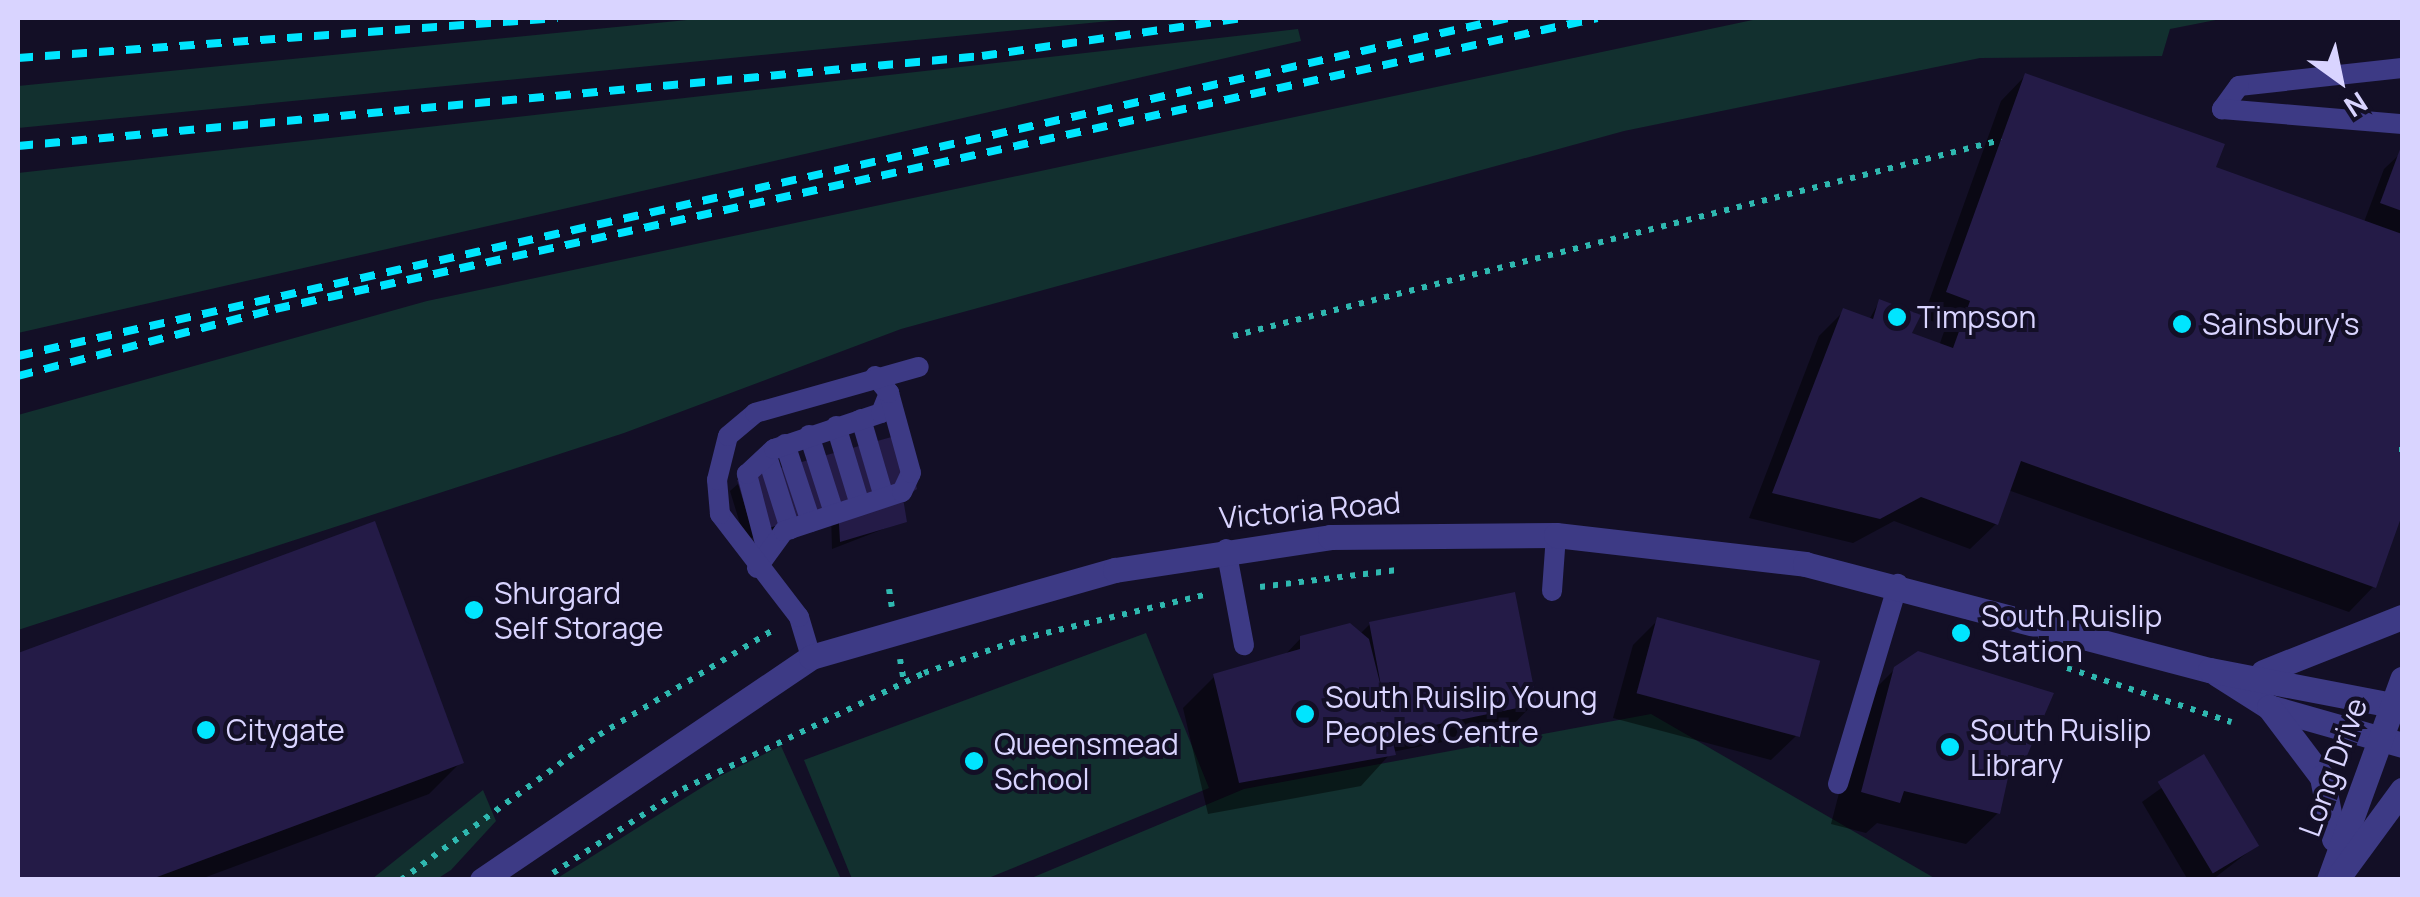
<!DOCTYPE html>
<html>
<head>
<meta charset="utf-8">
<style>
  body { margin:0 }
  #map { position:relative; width:2420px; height:897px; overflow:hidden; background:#130f26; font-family:Manrope,sans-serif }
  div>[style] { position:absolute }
  .green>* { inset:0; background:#12302f }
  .shadow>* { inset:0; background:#0007 }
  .building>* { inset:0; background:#241b47; transform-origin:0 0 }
  .path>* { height:6px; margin-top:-3px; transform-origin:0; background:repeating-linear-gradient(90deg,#2fb8b0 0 5px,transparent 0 13px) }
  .service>* { height:20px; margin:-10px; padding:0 10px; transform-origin:10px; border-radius:10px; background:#3d3a85 }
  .tertiary>* { height:25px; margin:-12.5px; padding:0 12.5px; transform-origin:12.5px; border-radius:12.5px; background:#3d3a85 }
  .rail>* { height:8px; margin-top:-4px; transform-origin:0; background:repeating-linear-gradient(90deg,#00e5ff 0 15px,transparent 0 27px) }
  .dots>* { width:28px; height:28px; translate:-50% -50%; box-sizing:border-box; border:5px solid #130f26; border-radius:50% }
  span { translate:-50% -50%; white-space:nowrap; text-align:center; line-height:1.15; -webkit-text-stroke:8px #130f26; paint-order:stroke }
  .poi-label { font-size:30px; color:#d9d4ff }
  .left { translate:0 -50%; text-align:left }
  .street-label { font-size:30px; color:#d9d4ff }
  .frame { position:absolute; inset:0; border:20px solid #d9d4ff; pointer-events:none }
  .north { position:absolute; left:2290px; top:30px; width:100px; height:100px; -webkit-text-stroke:8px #130f26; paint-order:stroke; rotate:147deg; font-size:28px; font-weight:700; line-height:40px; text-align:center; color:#d9d4ff }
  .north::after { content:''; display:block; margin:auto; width:35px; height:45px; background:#d9d4ff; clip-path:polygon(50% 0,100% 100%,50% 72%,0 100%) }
</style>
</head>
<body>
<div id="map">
  <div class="green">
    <div style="clip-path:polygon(707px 18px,1140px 18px,18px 128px,18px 86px)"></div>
    <div style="clip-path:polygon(1762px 18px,2226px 18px,2170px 29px,2162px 56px,1980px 58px,1624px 131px,901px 329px,624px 433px,18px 630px,18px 415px,427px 301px)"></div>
    <div style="clip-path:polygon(1298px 29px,1301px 41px,18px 333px,18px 173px)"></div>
    <div style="clip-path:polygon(1146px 633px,1209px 788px,986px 879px,852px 879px,804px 760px)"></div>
    <div style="clip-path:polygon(1651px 714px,1936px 879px,1029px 879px,1244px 789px)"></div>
    <div style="clip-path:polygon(781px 746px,841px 879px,556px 879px,720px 776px)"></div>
    <div style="clip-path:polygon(483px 790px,496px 821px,451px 870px,437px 879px,372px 879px)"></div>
  </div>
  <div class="shadow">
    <div style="clip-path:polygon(2026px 75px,2213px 169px,2364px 222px,2384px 169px,2402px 152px,2402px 508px,2374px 586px,2349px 612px,2008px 490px,1996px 524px,1970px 549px,1894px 521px,1853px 543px,1749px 518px,1819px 336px,1844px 311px,1869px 320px,1879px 302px,1907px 334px,1939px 346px,1946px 326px,1923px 318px,2001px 101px)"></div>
    <div style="clip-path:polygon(739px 483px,900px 500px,904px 521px,832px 549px,831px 512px,745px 540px,730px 491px)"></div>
    <div style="clip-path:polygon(373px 524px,461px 762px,429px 794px,198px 880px,18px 880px,18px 656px)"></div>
    <div style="clip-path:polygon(1658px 620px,1797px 735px,1771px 760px,1613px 718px,1633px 645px)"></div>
    <div style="clip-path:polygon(1370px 624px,1534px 703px,1509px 729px,1392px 752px,1361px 786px,1208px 814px,1183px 708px,1215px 676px,1283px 657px,1301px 638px,1360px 634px)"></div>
    <div style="clip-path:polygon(1895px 669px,2021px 764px,2005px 780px,1998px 813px,1966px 844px,1877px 823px,1866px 833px,1831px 824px,1863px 701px)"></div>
    <div style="clip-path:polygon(2203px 758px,2256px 846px,2212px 880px,2188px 880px,2142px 802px)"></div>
  </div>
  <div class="building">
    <div style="clip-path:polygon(2025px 73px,2225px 144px,2216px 167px,2402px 234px,2402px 515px,2376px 588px,2021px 461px,1998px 525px,1921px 497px,1880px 519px,1772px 493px,1843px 308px,1873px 319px,1879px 299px,1921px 315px,1912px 333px,1953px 348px,1970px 301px,1946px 292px)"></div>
    <div style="clip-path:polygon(2402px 144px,2402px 211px,2380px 203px)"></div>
    <div style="clip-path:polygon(906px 433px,917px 489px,903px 498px,907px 522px,840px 542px,838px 506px,753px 533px,737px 480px)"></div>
    <div style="clip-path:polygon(375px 521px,464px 763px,149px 880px,18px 880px,18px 653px)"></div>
    <div style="clip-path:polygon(1515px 592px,1537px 704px,1391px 734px,1396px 755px,1239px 783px,1213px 674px,1300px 649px,1300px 636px,1350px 623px,1369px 639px,1382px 691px,1369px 622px)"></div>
    <div style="left:1657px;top:617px;width:169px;height:79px;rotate:15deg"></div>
    <div style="clip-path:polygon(1918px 651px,2054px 693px,2023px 765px,2011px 764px,2000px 814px,1904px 791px,1900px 803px,1861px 792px,1894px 667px)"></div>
    <div style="left:2204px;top:754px;width:107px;height:54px;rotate:59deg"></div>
  </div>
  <div class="path">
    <div style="left:1233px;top:336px;width:793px;rotate:-14.32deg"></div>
    <div style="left:2402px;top:447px;width:9px;rotate:90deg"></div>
    <div style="left:1260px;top:587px;width:138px;rotate:-7.1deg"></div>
    <div style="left:889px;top:589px;width:18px;rotate:81deg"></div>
    <div style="left:900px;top:659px;width:23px;rotate:80deg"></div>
    <div style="left:2067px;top:668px;width:173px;rotate:18.2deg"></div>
    <div style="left:553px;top:873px;width:155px;rotate:-32.9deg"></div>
    <div style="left:683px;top:789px;width:267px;rotate:-25.7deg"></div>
    <div style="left:924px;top:673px;width:103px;rotate:-19.3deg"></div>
    <div style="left:1021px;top:639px;width:192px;rotate:-13.5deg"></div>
    <div style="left:401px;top:880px;width:245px;rotate:-36.2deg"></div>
    <div style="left:599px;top:735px;width:203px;rotate:-31.1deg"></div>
  </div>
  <div class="service">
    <div style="left:2402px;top:68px;width:164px;rotate:173.7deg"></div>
    <div style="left:2239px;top:86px;width:29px;rotate:126deg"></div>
    <div style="left:2222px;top:109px;width:181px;rotate:4.8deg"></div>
    <div style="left:861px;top:419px;width:81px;rotate:73.6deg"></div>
    <div style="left:836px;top:426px;width:83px;rotate:73.1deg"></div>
    <div style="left:809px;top:435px;width:82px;rotate:72.2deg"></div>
    <div style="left:785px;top:444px;width:82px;rotate:71.6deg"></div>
    <div style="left:767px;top:456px;width:77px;rotate:72.5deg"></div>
    <div style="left:1226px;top:549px;width:98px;rotate:79.4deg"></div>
    <div style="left:767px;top:551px;width:80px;rotate:-104.6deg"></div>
    <div style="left:747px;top:474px;width:37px;rotate:-43deg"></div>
    <div style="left:774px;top:449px;width:113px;rotate:-18.6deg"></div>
    <div style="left:881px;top:413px;width:22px;rotate:-68deg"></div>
    <div style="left:757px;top:568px;width:46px;rotate:-53.9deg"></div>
    <div style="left:784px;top:531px;width:124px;rotate:-18.3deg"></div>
    <div style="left:902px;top:492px;width:21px;rotate:-65deg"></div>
    <div style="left:911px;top:473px;width:83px;rotate:-105.4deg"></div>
    <div style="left:889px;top:393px;width:22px;rotate:-129deg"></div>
    <div style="left:1552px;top:591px;width:56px;rotate:-85.9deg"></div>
    <div style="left:811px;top:657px;width:42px;rotate:-106.7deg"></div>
    <div style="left:799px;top:617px;width:130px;rotate:-127.5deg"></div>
    <div style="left:720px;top:514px;width:34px;rotate:-95deg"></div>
    <div style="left:717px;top:480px;width:45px;rotate:-76deg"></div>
    <div style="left:728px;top:436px;width:35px;rotate:-40deg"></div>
    <div style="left:755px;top:413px;width:170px;rotate:-15.7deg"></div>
    <div style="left:1838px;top:784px;width:209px;rotate:-73.3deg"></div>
  </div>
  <div class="tertiary">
    <div style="left:2263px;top:672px;width:149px;rotate:-21.6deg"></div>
    <div style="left:2217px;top:674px;width:62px;rotate:32.4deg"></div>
    <div style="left:2269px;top:707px;width:138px;rotate:15.9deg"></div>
    <div style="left:2269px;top:707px;width:88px;rotate:52.9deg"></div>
    <div style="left:2322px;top:777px;width:63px;rotate:79deg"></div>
    <div style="left:482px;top:880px;width:397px;rotate:-34.1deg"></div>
    <div style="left:811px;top:657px;width:316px;rotate:-16deg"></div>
    <div style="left:1115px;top:570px;width:218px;rotate:-8.7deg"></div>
    <div style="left:1330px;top:537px;width:226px;rotate:-0.5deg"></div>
    <div style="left:1556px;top:535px;width:251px;rotate:6.6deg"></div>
    <div style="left:1805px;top:564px;width:419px;rotate:14.7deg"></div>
    <div style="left:2210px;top:670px;width:196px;rotate:10.9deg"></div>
    <div style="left:2329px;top:880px;width:214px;rotate:-70deg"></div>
    <div style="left:2336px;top:880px;width:112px;rotate:-53.7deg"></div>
  </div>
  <div class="rail">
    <div style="left:18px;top:58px;width:541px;rotate:-4.24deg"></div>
    <div style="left:18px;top:146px;width:968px;rotate:-5.33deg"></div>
    <div style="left:982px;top:56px;width:263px;rotate:-8.3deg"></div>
    <div style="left:18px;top:356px;width:1528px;rotate:-12.78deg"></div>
    <div style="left:18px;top:376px;width:266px;rotate:-14.6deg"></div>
    <div style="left:275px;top:309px;width:1354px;rotate:-12.41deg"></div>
  </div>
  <div class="dots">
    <div style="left:1897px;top:317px;background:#00e5ff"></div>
    <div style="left:2182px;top:324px;background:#00e5ff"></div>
    <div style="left:474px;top:610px;background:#00e5ff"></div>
    <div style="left:1961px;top:633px;background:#00e5ff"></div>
    <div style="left:1305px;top:714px;background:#00e5ff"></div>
    <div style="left:206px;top:730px;background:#00e5ff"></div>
    <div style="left:1950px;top:747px;background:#00e5ff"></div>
    <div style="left:974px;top:761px;background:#00e5ff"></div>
  </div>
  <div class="poi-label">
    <span class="left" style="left:1917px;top:317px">Timpson</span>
    <span class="left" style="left:2202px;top:324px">Sainsbury's</span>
    <span class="left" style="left:494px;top:610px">Shurgard<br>Self Storage</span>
    <span class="left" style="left:1981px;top:633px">South Ruislip<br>Station</span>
    <span class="left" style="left:1325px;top:714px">South Ruislip Young<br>Peoples Centre</span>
    <span class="left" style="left:226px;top:730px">Citygate</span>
    <span class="left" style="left:1970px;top:747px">South Ruislip<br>Library</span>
    <span class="left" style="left:994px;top:761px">Queensmead<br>School</span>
  </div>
  <div class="street-label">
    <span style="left:1310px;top:510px;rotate:-5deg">Victoria Road</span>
    <span style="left:2333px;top:767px;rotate:-70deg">Long Drive</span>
  </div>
  <div class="frame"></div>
  <div class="north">N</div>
</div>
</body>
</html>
